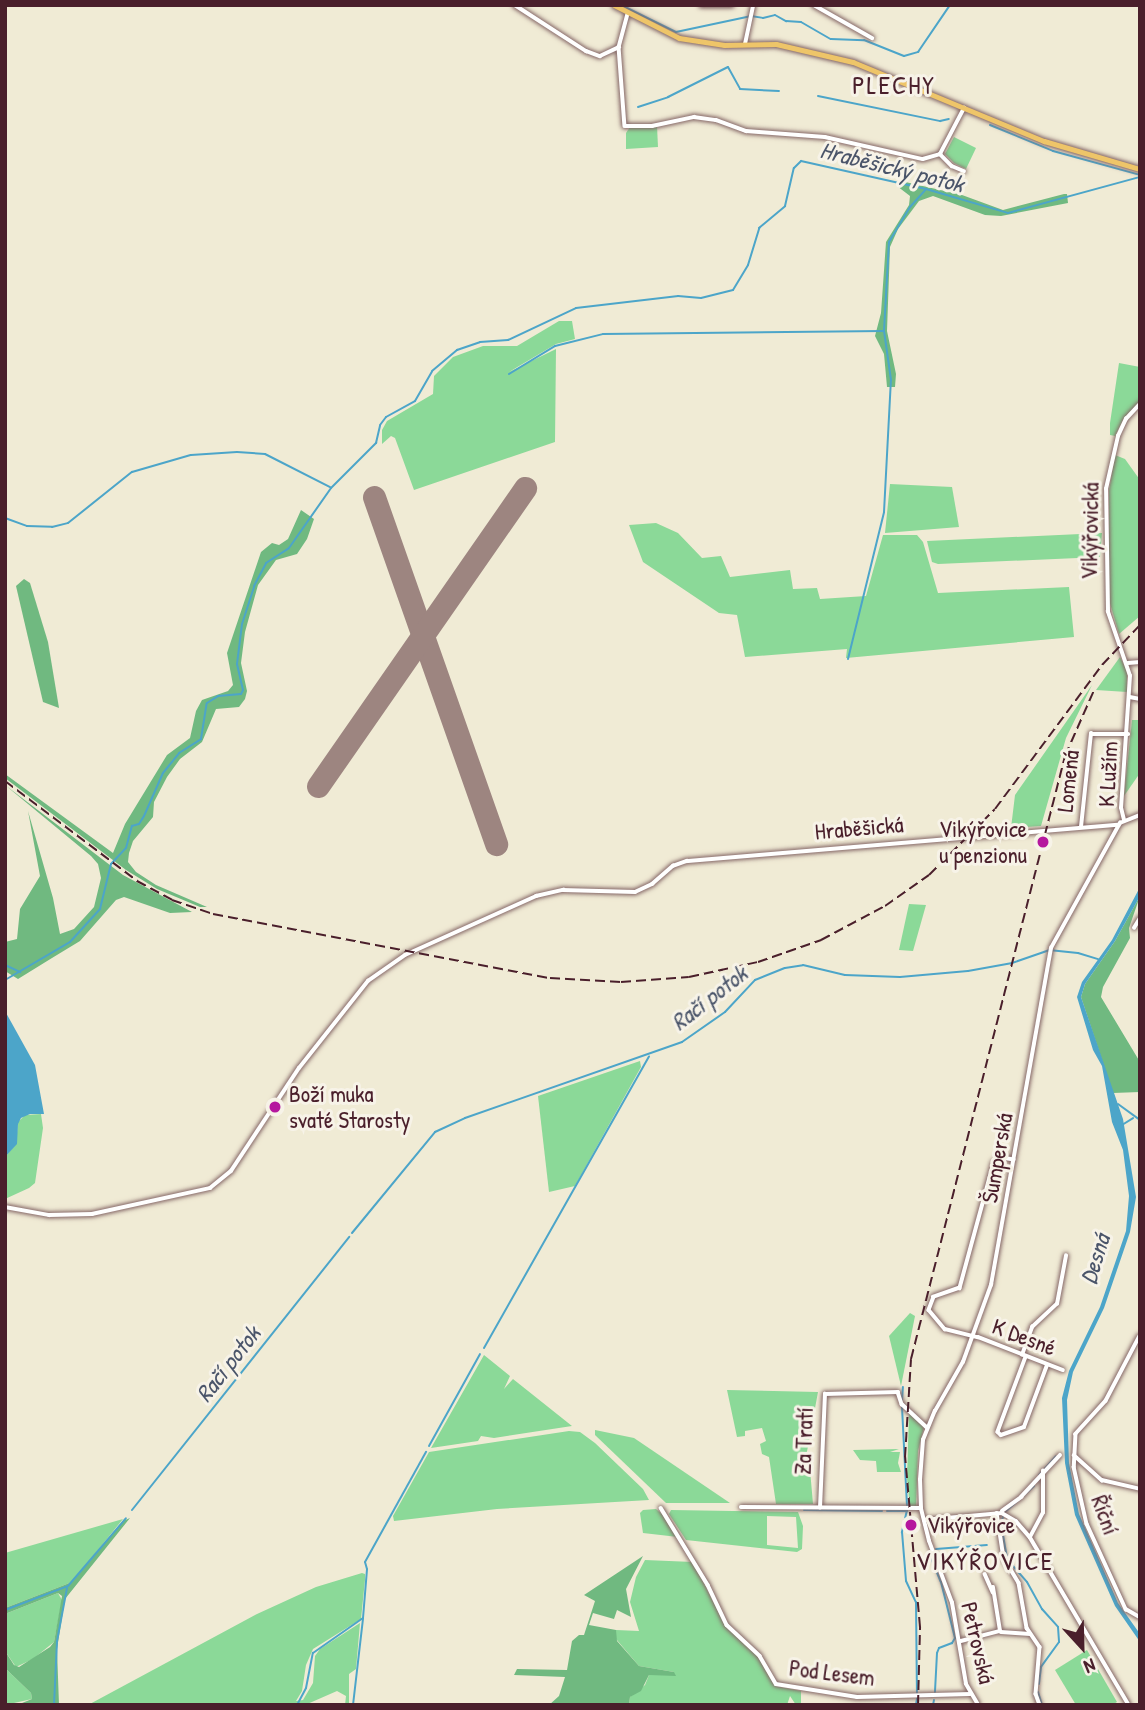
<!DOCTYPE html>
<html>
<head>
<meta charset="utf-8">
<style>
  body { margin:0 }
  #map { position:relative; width:1145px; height:1710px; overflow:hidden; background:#f0ebd5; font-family:"Patrick Hand",sans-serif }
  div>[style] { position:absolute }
  .green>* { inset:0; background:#8bd998 }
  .forest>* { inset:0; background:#70b980 }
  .water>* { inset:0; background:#4ca5c9 }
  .stream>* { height:2px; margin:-1px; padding:0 1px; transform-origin:1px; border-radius:1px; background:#4ca5c9 }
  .runway>* { height:23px; margin:-11.5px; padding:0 11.5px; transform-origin:11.5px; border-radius:11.5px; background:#9d8580 }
  .roads { filter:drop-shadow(0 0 2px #846666) drop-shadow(0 0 2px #846666) }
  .minor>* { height:3.5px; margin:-1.75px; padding:0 1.75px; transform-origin:1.75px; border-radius:1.75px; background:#fff }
  .major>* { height:5px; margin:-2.5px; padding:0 2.5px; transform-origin:2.5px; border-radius:2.5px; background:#eec569 }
  .rail>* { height:2px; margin-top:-1px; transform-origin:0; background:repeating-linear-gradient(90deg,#4a1f2b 0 10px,transparent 0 15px) }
  .dots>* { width:19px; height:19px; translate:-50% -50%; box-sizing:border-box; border:4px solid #f7f3e8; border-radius:50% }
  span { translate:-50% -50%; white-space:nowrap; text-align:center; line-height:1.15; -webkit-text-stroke:6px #f7f3e8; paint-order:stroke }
  .street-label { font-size:23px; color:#4a1f2b }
  .poi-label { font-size:23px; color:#4a1f2b }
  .right { translate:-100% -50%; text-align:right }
  .left { translate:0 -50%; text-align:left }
  .water-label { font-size:24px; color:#4b556a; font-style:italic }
  .quarter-label { font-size:26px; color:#4a1f2b; letter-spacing:2px }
  .frame { position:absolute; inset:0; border:7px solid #4a1f2b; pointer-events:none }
  .north { position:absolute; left:1047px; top:1612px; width:70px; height:70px; -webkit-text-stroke:5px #f7f3e8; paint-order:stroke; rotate:158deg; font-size:19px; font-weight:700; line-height:28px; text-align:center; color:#4a1f2b }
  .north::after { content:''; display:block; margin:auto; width:24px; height:32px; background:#4a1f2b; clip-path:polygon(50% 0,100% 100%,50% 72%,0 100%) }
</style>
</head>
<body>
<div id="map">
  <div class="green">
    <div style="clip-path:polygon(657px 126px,658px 147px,626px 149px,626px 133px,630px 127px)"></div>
    <div style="clip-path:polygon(954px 137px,976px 148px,966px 169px,954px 163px,945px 154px)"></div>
    <div style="clip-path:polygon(559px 321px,572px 321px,575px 339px,556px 344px,509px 372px,556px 349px,555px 442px,414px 490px,395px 438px,391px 436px,382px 444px,382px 430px,387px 421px,433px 394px,434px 376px,453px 357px,483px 346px,517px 346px)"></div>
    <div style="clip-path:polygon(1119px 363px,1140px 367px,1140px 401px,1124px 418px,1115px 436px,1110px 435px,1110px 423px)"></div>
    <div style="clip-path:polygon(1115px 455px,1125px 459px,1140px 480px,1140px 616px,1119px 634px,1109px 600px,1109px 491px)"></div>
    <div style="clip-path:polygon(890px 484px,952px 487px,959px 527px,885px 533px)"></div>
    <div style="clip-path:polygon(656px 523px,678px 533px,702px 558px,721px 556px,730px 577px,790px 570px,793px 589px,817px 588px,820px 599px,866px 596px,883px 535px,917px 535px,923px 542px,938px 593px,1069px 587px,1074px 637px,846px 658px,847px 649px,745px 657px,737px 615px,719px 613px,643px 562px,629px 525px)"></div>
    <div style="clip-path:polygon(1102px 533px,1100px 557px,938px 564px,932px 562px,927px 541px)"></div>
    <div style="clip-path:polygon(1120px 657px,1127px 671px,1127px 692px,1096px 690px)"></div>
    <div style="clip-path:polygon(1092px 685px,1066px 738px,1041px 826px,1011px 828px,1015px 795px)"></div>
    <div style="clip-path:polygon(1132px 720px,1140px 720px,1140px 773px,1124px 796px)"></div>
    <div style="clip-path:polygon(909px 904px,926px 905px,913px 951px,899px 950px)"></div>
    <div style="clip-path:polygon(640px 1061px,641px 1067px,575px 1186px,549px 1192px,538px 1096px)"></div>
    <div style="clip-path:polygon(41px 1114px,43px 1128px,35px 1183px,29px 1188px,5px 1199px,5px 1157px,16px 1144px,18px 1122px,25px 1115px)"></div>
    <div style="clip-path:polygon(910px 1313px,915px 1316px,901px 1386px,889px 1336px)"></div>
    <div style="clip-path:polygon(484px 1355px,510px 1376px,504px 1389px,513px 1379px,572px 1426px,494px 1438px,481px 1436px,478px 1441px,431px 1448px)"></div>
    <div style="clip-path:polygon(727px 1390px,818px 1392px,806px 1457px,809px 1458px,813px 1504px,776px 1504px,769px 1457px,762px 1454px,760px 1444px,766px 1441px,762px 1428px,745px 1431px,745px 1436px,737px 1437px)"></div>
    <div style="clip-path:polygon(909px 1412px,924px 1427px,918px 1451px,916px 1507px,910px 1507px,907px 1479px)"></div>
    <div style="clip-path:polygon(595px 1430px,634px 1438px,730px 1503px,666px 1503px,595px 1435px)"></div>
    <div style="clip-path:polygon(569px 1431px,580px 1432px,595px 1443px,643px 1489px,649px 1500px,497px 1509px,394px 1521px,393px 1516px,429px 1452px)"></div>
    <div style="clip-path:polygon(899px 1449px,890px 1452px,900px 1452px,898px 1463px,901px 1472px,877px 1472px,876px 1461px,860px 1460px,853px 1450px)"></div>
    <div style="clip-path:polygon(656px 1509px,663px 1515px,678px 1537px,643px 1533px,640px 1513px,643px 1510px)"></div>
    <div style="clip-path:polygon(evenodd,671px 1510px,798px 1512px,803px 1526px,802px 1549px,797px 1552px,686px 1540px,669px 1514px,671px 1510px,767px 1516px,796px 1517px,798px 1548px,767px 1545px,767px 1516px)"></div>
    <div style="clip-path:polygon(123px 1519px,72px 1582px,5px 1608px,5px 1553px)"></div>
    <div style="clip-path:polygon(645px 1560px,693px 1562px,725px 1625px,757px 1655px,775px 1686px,801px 1691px,801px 1705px,796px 1705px,790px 1696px,787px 1705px,629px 1705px,630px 1697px,645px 1685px,649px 1675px,674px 1675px,674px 1672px,639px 1666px,616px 1639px,616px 1630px,639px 1631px,630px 1602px,636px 1577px)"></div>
    <div style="clip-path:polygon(362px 1573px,365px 1574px,365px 1580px,361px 1619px,313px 1649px,306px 1665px,302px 1691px,296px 1701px,303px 1700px,313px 1683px,315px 1656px,320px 1649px,360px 1623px,356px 1669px,349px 1674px,349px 1705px,345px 1705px,346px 1696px,337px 1691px,305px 1705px,88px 1705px,257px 1614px,316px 1587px)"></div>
    <div style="clip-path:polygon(58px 1593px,62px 1600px,54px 1642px,33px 1659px,16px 1667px,5px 1651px,5px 1614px)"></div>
    <div style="clip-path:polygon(1087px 1650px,1117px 1702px,1112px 1705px,1076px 1705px,1055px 1670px)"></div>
    <div style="clip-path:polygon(5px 1668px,31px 1693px,32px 1699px,5px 1705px)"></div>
  </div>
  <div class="forest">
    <div style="clip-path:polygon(901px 181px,962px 195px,1003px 210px,1064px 194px,1067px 194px,1068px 203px,1001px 216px,985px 215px,933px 196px,919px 201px,898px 229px,890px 247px,887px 331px,896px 374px,895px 387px,887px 387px,884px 354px,875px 336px,881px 313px,886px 242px,909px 205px,910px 196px,897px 186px)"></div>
    <div style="clip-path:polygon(301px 510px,314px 519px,307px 539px,297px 554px,276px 560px,258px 585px,245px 632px,241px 663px,247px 691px,245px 699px,239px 707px,216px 709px,202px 742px,180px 759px,167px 777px,154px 802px,153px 817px,133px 841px,129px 853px,128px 862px,136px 872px,156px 885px,207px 907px,200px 907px,157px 889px,126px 870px,5px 778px,5px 774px,113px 853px,125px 824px,167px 755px,190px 738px,196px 711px,202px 700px,228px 691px,233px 685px,227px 653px,261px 552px,272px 543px,279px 545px,288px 539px)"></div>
    <div style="clip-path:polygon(24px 579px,30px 583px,48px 642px,59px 708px,43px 702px,16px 586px)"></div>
    <div style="clip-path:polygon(5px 785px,123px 875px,192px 912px,170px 913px,124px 897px,116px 900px,80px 941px,52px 958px,18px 979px,5px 971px,5px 942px,17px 939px,20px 909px,40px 876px,28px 811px,53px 898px,60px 934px,74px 929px,94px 907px,101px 878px,98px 864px,91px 856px)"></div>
    <div style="clip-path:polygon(1140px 896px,1129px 928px,1130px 938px,1103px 987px,1101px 997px,1140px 1062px,1140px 1092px,1113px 1093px,1081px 997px,1085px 984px,1115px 941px)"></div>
    <div style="clip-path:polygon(130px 1518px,65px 1599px,57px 1649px,59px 1705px,17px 1705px,32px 1699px,31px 1693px,5px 1668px,5px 1651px,14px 1665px,19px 1667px,50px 1647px,54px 1642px,62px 1596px,58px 1593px,5px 1614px,5px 1608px,72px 1582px,123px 1521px)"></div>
    <div style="clip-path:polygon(643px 1556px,626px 1589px,631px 1617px,617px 1610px,614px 1619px,593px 1613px,589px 1625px,616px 1630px,617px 1641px,639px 1666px,674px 1672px,676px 1676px,649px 1675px,641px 1691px,630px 1697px,629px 1705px,549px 1705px,559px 1696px,565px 1677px,514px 1675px,517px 1669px,567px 1670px,572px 1641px,579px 1635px,584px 1635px,595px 1601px,584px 1595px)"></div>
  </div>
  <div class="water">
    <div style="clip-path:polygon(1140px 887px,1140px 896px,1115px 941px,1085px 984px,1081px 997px,1123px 1119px,1136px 1197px,1130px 1232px,1104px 1308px,1073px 1372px,1067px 1400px,1069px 1463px,1079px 1514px,1118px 1603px,1140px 1634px,1140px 1642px,1115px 1606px,1075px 1515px,1065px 1463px,1062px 1398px,1069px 1371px,1100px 1307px,1126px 1231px,1129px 1196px,1123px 1150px,1112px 1122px,1102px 1066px,1093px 1050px,1077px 997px,1082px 982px,1112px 940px)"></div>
    <div style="clip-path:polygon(5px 1011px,35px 1065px,44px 1114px,30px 1114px,21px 1118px,18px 1124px,17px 1144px,5px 1157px)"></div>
  </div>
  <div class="stream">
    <div style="left:621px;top:5px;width:61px;rotate:26.1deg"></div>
    <div style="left:676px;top:32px;width:77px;rotate:-12deg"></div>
    <div style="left:751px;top:16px;width:12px;rotate:9deg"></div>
    <div style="left:763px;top:18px;width:12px;rotate:-14deg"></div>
    <div style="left:775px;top:15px;width:13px;rotate:29deg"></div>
    <div style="left:786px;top:21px;width:15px;rotate:4deg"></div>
    <div style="left:801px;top:22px;width:34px;rotate:30deg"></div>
    <div style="left:831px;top:39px;width:33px;rotate:2deg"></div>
    <div style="left:864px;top:40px;width:43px;rotate:21.8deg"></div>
    <div style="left:904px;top:56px;width:15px;rotate:-16deg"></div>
    <div style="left:918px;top:52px;width:57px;rotate:-55.8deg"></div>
    <div style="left:818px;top:96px;width:125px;rotate:11.6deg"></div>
    <div style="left:940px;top:121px;width:9px;rotate:-13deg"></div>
    <div style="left:638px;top:107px;width:32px;rotate:-18deg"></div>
    <div style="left:668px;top:97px;width:67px;rotate:-26.6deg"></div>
    <div style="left:728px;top:67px;width:25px;rotate:61deg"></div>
    <div style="left:740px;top:89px;width:39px;rotate:3deg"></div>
    <div style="left:990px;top:125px;width:68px;rotate:22.4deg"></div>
    <div style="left:1053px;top:151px;width:90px;rotate:15.4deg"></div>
    <div style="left:509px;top:374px;width:54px;rotate:-31.3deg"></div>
    <div style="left:555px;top:346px;width:49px;rotate:-14deg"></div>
    <div style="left:603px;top:334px;width:281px;rotate:-0.6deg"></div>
    <div style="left:5px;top:518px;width:23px;rotate:20deg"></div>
    <div style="left:27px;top:526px;width:25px;rotate:2deg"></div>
    <div style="left:52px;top:527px;width:16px;rotate:-14deg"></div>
    <div style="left:68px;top:523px;width:82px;rotate:-38.6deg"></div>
    <div style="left:132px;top:472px;width:61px;rotate:-16.1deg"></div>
    <div style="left:191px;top:455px;width:46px;rotate:-3.7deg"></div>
    <div style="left:237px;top:452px;width:28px;rotate:4deg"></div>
    <div style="left:265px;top:454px;width:73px;rotate:26.9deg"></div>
    <div style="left:848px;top:659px;width:151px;rotate:-76.2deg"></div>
    <div style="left:884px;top:512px;width:132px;rotate:-87deg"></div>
    <div style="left:891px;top:380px;width:49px;rotate:-98.1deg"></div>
    <div style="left:884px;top:331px;width:89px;rotate:-86.8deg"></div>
    <div style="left:889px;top:242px;width:41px;rotate:-59deg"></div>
    <div style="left:910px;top:207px;width:24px;rotate:-48deg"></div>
    <div style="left:5px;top:965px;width:17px;rotate:25deg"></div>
    <div style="left:5px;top:980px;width:75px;rotate:-30.3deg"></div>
    <div style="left:70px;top:942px;width:45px;rotate:-47.7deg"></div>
    <div style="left:100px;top:909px;width:46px;rotate:-76.3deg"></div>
    <div style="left:111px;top:864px;width:22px;rotate:-47deg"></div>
    <div style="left:126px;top:848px;width:23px;rotate:-75deg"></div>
    <div style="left:132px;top:826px;width:7px;rotate:-16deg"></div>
    <div style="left:139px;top:824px;width:9px;rotate:-58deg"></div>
    <div style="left:144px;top:816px;width:47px;rotate:-66.2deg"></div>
    <div style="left:163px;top:773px;width:26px;rotate:-51deg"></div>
    <div style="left:179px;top:753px;width:26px;rotate:-32deg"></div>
    <div style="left:201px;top:739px;width:36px;rotate:-81deg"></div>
    <div style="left:207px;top:703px;width:13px;rotate:-32deg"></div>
    <div style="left:218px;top:696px;width:23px;rotate:-5deg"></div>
    <div style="left:241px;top:694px;width:4px;rotate:-63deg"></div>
    <div style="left:243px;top:690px;width:27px;rotate:-103deg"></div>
    <div style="left:237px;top:664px;width:40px;rotate:-82.9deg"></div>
    <div style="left:242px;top:624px;width:40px;rotate:-72deg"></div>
    <div style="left:254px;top:586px;width:26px;rotate:-62deg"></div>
    <div style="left:266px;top:563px;width:27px;rotate:-33deg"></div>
    <div style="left:289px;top:548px;width:73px;rotate:-55deg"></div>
    <div style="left:331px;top:488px;width:64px;rotate:-45deg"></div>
    <div style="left:376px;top:443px;width:18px;rotate:-77deg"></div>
    <div style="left:380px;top:425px;width:10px;rotate:-53deg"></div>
    <div style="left:386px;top:417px;width:33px;rotate:-29deg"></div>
    <div style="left:415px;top:401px;width:34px;rotate:-60deg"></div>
    <div style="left:432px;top:371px;width:33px;rotate:-40deg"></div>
    <div style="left:457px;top:350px;width:24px;rotate:-19deg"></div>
    <div style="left:480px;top:342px;width:28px;rotate:-4deg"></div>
    <div style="left:508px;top:340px;width:75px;rotate:-25.2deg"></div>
    <div style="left:576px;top:308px;width:103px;rotate:-6.7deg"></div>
    <div style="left:678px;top:296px;width:23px;rotate:5deg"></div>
    <div style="left:701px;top:298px;width:33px;rotate:-14deg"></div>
    <div style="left:733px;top:290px;width:29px;rotate:-59deg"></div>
    <div style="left:748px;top:265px;width:39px;rotate:-73deg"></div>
    <div style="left:759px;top:228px;width:34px;rotate:-40deg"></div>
    <div style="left:785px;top:206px;width:39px;rotate:-77deg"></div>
    <div style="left:794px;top:168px;width:10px;rotate:-45deg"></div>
    <div style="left:801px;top:161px;width:128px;rotate:12.6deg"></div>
    <div style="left:926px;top:189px;width:85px;rotate:16.3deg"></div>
    <div style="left:1008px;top:213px;width:137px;rotate:-15.3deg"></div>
    <div style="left:1118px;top:1104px;width:27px;rotate:36deg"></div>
    <div style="left:1139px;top:1114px;width:1px;rotate:-45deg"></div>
    <div style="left:1122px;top:1125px;width:13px;rotate:-32deg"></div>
    <div style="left:352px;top:1233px;width:131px;rotate:-50.6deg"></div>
    <div style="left:435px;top:1132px;width:33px;rotate:-25deg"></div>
    <div style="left:465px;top:1118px;width:230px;rotate:-19.3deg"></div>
    <div style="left:682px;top:1042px;width:52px;rotate:-34.9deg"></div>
    <div style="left:725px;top:1012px;width:44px;rotate:-46.8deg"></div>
    <div style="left:755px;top:980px;width:32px;rotate:-22deg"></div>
    <div style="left:785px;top:968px;width:18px;rotate:-9deg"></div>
    <div style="left:803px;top:965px;width:43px;rotate:13.4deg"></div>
    <div style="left:845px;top:975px;width:55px;rotate:2.1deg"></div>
    <div style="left:900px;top:977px;width:68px;rotate:-5deg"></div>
    <div style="left:968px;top:971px;width:45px;rotate:-10.3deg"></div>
    <div style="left:1012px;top:963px;width:39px;rotate:-19deg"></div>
    <div style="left:1049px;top:950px;width:29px;rotate:6deg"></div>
    <div style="left:1078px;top:953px;width:21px;rotate:17deg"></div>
    <div style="left:484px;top:1348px;width:335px;rotate:-60.5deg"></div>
    <div style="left:902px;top:1400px;width:13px;rotate:-86deg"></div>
    <div style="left:902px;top:1407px;width:100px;rotate:87.1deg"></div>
    <div style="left:429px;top:1446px;width:105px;rotate:-61deg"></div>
    <div style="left:1039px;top:1475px;width:25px;rotate:-48deg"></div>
    <div style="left:1034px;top:1486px;width:40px;rotate:138deg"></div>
    <div style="left:1004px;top:1513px;width:11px;rotate:105deg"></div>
    <div style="left:1001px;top:1524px;width:36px;rotate:80deg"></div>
    <div style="left:1007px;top:1559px;width:30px;rotate:49deg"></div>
    <div style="left:1027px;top:1582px;width:31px;rotate:61deg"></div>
    <div style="left:1042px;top:1609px;width:24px;rotate:48deg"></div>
    <div style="left:1058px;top:1627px;width:15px;rotate:86deg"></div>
    <div style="left:1059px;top:1642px;width:31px;rotate:126deg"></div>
    <div style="left:1041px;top:1667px;width:17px;rotate:97deg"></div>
    <div style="left:132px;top:1510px;width:349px;rotate:-51.5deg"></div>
    <div style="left:804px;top:1510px;width:78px;rotate:0.7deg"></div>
    <div style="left:907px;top:1510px;width:23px;rotate:103deg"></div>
    <div style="left:902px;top:1532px;width:49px;rotate:85.3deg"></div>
    <div style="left:906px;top:1581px;width:23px;rotate:65deg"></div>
    <div style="left:916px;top:1602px;width:92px;rotate:89.4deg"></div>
    <div style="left:887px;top:1511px;width:20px"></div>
    <div style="left:936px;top:1549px;width:51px;rotate:-4.5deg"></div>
    <div style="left:929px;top:1553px;width:31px;rotate:68deg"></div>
    <div style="left:941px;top:1582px;width:58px;rotate:76deg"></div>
    <div style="left:955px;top:1638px;width:6px;rotate:121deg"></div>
    <div style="left:952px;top:1643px;width:14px;rotate:159deg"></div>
    <div style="left:939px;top:1648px;width:5px;rotate:112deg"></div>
    <div style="left:937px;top:1653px;width:39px;rotate:93deg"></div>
    <div style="left:5px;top:1610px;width:67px;rotate:-20.9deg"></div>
    <div style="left:68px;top:1586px;width:89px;rotate:-49.5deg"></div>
    <div style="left:1038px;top:1692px;width:14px;rotate:73deg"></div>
    <div style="left:54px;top:1705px;width:64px;rotate:-87.3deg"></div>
    <div style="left:57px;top:1641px;width:54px;rotate:-79.3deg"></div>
    <div style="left:297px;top:1705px;width:19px;rotate:-62deg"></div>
    <div style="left:306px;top:1688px;width:36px;rotate:-79deg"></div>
    <div style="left:313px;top:1653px;width:61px;rotate:-35deg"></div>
    <div style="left:363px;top:1618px;width:49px;rotate:-85.3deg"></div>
    <div style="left:367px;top:1569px;width:7px;rotate:-106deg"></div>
    <div style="left:365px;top:1562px;width:126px;rotate:-61deg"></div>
    <div style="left:353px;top:1705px;width:87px;rotate:-83.4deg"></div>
    <div style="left:916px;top:1705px;width:7px;rotate:-82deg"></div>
    <div style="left:933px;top:1705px;width:5px;rotate:-79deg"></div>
  </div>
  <div class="runway">
    <div style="left:374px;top:497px;width:368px;rotate:70.6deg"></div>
    <div style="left:318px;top:786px;width:363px;rotate:-55.2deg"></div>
  </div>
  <div class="roads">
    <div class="minor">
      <div style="left:515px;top:5px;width:85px;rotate:32.9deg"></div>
      <div style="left:586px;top:51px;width:15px;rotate:20deg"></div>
      <div style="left:600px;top:56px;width:21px;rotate:-25deg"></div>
      <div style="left:701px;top:5px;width:31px"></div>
      <div style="left:814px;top:5px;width:67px;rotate:29.6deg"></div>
      <div style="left:628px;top:14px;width:34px;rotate:105deg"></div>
      <div style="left:619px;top:47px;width:79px;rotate:85.7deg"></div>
      <div style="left:625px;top:126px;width:27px"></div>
      <div style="left:652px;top:126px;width:43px;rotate:-12.1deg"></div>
      <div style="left:694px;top:117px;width:22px;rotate:8deg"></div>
      <div style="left:716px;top:120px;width:32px;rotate:20deg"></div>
      <div style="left:746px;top:131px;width:79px;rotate:4.3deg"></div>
      <div style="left:825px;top:137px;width:100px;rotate:12.7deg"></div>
      <div style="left:923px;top:159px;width:18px;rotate:-16deg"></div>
      <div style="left:940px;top:154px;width:52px;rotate:-62.4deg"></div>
      <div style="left:745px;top:44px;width:40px;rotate:-78deg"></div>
      <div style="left:940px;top:154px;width:17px;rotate:45deg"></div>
      <div style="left:952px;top:166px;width:13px;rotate:23deg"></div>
      <div style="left:1128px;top:663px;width:12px;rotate:-5deg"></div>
      <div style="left:1130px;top:697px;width:10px;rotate:11deg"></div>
      <div style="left:1124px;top:820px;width:12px;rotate:-104deg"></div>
      <div style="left:1121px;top:808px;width:132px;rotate:-86.1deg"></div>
      <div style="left:1130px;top:676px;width:68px;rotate:-109deg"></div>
      <div style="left:1108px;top:612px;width:123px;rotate:-90.9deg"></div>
      <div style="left:1106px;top:489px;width:54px;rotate:-77.2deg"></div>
      <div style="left:1118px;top:436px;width:19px;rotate:-65deg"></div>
      <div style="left:1126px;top:419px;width:21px;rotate:-47deg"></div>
      <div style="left:1081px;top:827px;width:94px;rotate:-83.9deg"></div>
      <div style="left:1091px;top:734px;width:37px"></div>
      <div style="left:1134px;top:928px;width:12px;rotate:-59deg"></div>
      <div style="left:1014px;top:1160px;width:12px;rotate:-171deg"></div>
      <div style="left:1002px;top:1158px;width:9px;rotate:148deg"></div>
      <div style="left:994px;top:1163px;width:130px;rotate:105.2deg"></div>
      <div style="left:960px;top:1288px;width:28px;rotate:161deg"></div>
      <div style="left:934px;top:1297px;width:14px;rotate:111deg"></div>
      <div style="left:929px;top:1310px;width:25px;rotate:50deg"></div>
      <div style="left:945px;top:1329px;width:34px;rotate:14deg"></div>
      <div style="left:978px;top:1337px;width:91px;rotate:21.2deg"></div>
      <div style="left:5px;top:1207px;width:45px;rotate:10.3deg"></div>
      <div style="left:49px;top:1215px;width:43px;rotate:-1.3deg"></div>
      <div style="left:92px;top:1214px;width:121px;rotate:-12.4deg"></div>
      <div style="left:210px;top:1188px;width:27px;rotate:-39deg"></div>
      <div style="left:231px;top:1171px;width:123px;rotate:-56.6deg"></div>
      <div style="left:299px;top:1068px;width:111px;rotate:-51.6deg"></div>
      <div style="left:368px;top:981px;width:45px;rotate:-35.1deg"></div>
      <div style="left:405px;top:955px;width:144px;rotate:-24.2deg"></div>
      <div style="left:536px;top:896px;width:28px;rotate:-13deg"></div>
      <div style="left:563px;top:890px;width:72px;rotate:1.6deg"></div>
      <div style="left:635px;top:892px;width:19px;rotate:-25deg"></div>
      <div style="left:652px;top:884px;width:28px;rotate:-41deg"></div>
      <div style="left:673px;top:866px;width:15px;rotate:-20deg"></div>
      <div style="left:687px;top:861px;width:433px;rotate:-4.8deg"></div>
      <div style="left:1140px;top:1336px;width:73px;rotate:117.6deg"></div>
      <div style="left:1106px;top:1401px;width:45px;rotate:132.3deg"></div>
      <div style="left:1076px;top:1434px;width:33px;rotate:93deg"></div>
      <div style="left:1074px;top:1467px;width:58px;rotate:77.2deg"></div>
      <div style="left:1087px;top:1524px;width:94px;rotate:65.4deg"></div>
      <div style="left:1126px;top:1609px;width:16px;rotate:30deg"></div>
      <div style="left:1022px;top:1355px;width:30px;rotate:-70deg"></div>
      <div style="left:1032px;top:1327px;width:34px;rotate:-43deg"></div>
      <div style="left:1057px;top:1304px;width:49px;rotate:-79.4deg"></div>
      <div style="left:1026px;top:1357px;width:80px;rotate:110.5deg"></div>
      <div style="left:998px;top:1432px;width:4px;rotate:45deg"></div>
      <div style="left:1001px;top:1435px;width:24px;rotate:-19deg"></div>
      <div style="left:1024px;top:1427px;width:66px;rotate:-69.6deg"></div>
      <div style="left:1074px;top:1455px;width:38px;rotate:42deg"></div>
      <div style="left:1102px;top:1480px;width:39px;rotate:13deg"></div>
      <div style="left:741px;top:1507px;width:180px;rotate:0.3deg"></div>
      <div style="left:661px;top:1508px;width:90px;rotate:58.6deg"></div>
      <div style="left:708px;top:1585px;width:44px;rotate:64.6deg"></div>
      <div style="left:727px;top:1625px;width:45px;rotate:43.2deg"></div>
      <div style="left:760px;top:1656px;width:32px;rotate:60deg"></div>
      <div style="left:776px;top:1684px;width:82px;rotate:9.1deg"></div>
      <div style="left:857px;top:1697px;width:113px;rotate:-1.5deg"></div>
      <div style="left:820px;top:1508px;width:114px;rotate:-87.5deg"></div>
      <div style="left:825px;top:1394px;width:73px;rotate:-1.6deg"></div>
      <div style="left:898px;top:1392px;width:13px;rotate:72deg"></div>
      <div style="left:902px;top:1404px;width:34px;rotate:43deg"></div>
      <div style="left:1002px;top:1511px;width:24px;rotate:-36deg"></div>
      <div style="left:1021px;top:1497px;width:57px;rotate:-47.1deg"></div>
      <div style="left:997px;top:1513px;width:46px;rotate:81.2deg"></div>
      <div style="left:1004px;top:1558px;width:29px;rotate:59deg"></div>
      <div style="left:1019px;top:1583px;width:46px;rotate:79.9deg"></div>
      <div style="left:1027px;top:1628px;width:23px;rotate:56deg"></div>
      <div style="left:1040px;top:1647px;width:47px;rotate:94.9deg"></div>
      <div style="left:1036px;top:1694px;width:12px;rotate:70deg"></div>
      <div style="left:924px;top:1520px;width:78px;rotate:-5.1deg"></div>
      <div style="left:1002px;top:1513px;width:16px;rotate:30deg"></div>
      <div style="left:1016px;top:1521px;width:21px;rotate:49deg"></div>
      <div style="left:1030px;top:1537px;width:195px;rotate:59.5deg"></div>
      <div style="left:1030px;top:1537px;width:27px;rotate:-62deg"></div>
      <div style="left:1043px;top:1513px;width:42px;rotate:-90deg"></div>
      <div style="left:985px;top:1574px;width:20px;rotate:66deg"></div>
      <div style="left:1001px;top:1632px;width:29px;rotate:4deg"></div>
      <div style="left:961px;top:1641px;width:40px;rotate:-14.4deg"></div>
      <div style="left:1000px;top:1631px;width:44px;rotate:-99.2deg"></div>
      <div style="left:978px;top:1705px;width:24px;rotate:-120deg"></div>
      <div style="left:966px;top:1684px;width:82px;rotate:-99.8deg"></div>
      <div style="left:952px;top:1603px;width:66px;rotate:-110.4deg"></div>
      <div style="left:929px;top:1541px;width:34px;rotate:-104deg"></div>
      <div style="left:921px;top:1508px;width:28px;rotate:-92deg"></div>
      <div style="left:920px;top:1480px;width:40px;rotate:-85.7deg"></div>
      <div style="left:923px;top:1440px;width:31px;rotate:-68deg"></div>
      <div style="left:935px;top:1411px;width:56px;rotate:-60.3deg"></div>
      <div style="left:963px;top:1362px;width:82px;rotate:-70deg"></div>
      <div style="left:991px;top:1285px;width:342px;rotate:-79.9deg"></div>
      <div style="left:1051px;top:948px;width:143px;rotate:-61.1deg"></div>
      <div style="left:1120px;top:823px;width:22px;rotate:-22deg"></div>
    </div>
    <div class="major">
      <div style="left:614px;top:5px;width:73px;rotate:26.9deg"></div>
      <div style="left:679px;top:38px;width:46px;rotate:8.8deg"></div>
      <div style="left:724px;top:45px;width:52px;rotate:-1.1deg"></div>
      <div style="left:776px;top:44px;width:79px;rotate:13.2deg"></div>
      <div style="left:853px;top:62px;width:207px;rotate:22.5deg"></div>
      <div style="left:1044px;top:141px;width:100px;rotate:16.3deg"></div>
    </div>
  </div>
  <div class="rail">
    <div style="left:5px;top:781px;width:166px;rotate:37.1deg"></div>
    <div style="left:137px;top:881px;width:40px;rotate:28deg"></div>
    <div style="left:172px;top:900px;width:43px;rotate:18.9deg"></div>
    <div style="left:213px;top:914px;width:343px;rotate:10.8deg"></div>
    <div style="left:550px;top:978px;width:71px;rotate:3.2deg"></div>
    <div style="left:621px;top:982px;width:68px;rotate:-4.2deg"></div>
    <div style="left:689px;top:977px;width:71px;rotate:-12.3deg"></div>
    <div style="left:758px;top:962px;width:67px;rotate:-19.2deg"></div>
    <div style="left:821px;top:940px;width:72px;rotate:-28deg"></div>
    <div style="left:885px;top:906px;width:54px;rotate:-35.2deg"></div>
    <div style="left:929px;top:875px;width:93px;rotate:-45deg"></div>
    <div style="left:995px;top:809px;width:179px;rotate:-53.4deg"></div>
    <div style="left:1102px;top:665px;width:55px;rotate:-46.5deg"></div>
    <div style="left:918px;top:1705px;width:78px;rotate:-88.5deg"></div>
    <div style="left:920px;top:1627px;width:171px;rotate:-95deg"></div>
    <div style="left:905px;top:1457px;width:98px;rotate:-86.5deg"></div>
    <div style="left:911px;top:1359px;width:622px;rotate:-75.67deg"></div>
    <div style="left:1065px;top:756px;width:74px;rotate:-66.2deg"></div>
  </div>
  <div class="dots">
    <div style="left:1043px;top:842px;background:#b5179e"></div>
    <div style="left:275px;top:1107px;background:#b5179e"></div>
    <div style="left:911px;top:1525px;background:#b5179e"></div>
  </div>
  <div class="street-label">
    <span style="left:1090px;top:531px;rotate:-89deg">Vikýřovická</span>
    <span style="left:1108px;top:774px;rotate:-87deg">K Lužím</span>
    <span style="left:1068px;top:781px;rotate:-84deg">Lomená</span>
    <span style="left:859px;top:828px;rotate:-5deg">Hraběšická</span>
    <span style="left:997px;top:1158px;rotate:-80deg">Šumperská</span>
    <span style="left:1024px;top:1337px;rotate:21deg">K Desné</span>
    <span style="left:804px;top:1441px;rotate:-88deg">Za Tratí</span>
    <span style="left:1105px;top:1515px;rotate:70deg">Říční</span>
    <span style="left:978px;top:1643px;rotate:77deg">Petrovská</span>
    <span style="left:832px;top:1673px;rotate:7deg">Pod Lesem</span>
  </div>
  <div class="poi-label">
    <span class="right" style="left:1027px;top:842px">Vikýřovice<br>u penzionu</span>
    <span class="left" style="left:289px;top:1107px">Boží muka<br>svaté Starosty</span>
    <span class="left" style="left:927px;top:1525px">Vikýřovice</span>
  </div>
  <div class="water-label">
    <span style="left:892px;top:167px;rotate:14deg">Hraběšický potok</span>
    <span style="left:709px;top:998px;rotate:-38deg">Račí potok</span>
    <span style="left:1095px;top:1259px;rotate:-73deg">Desná</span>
    <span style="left:228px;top:1364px;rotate:-52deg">Račí potok</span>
  </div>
  <div class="quarter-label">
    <span style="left:894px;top:85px">PLECHY</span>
    <span style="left:985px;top:1561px">VIKÝŘOVICE</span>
  </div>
  <div class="frame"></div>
  <div class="north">N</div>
</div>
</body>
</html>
